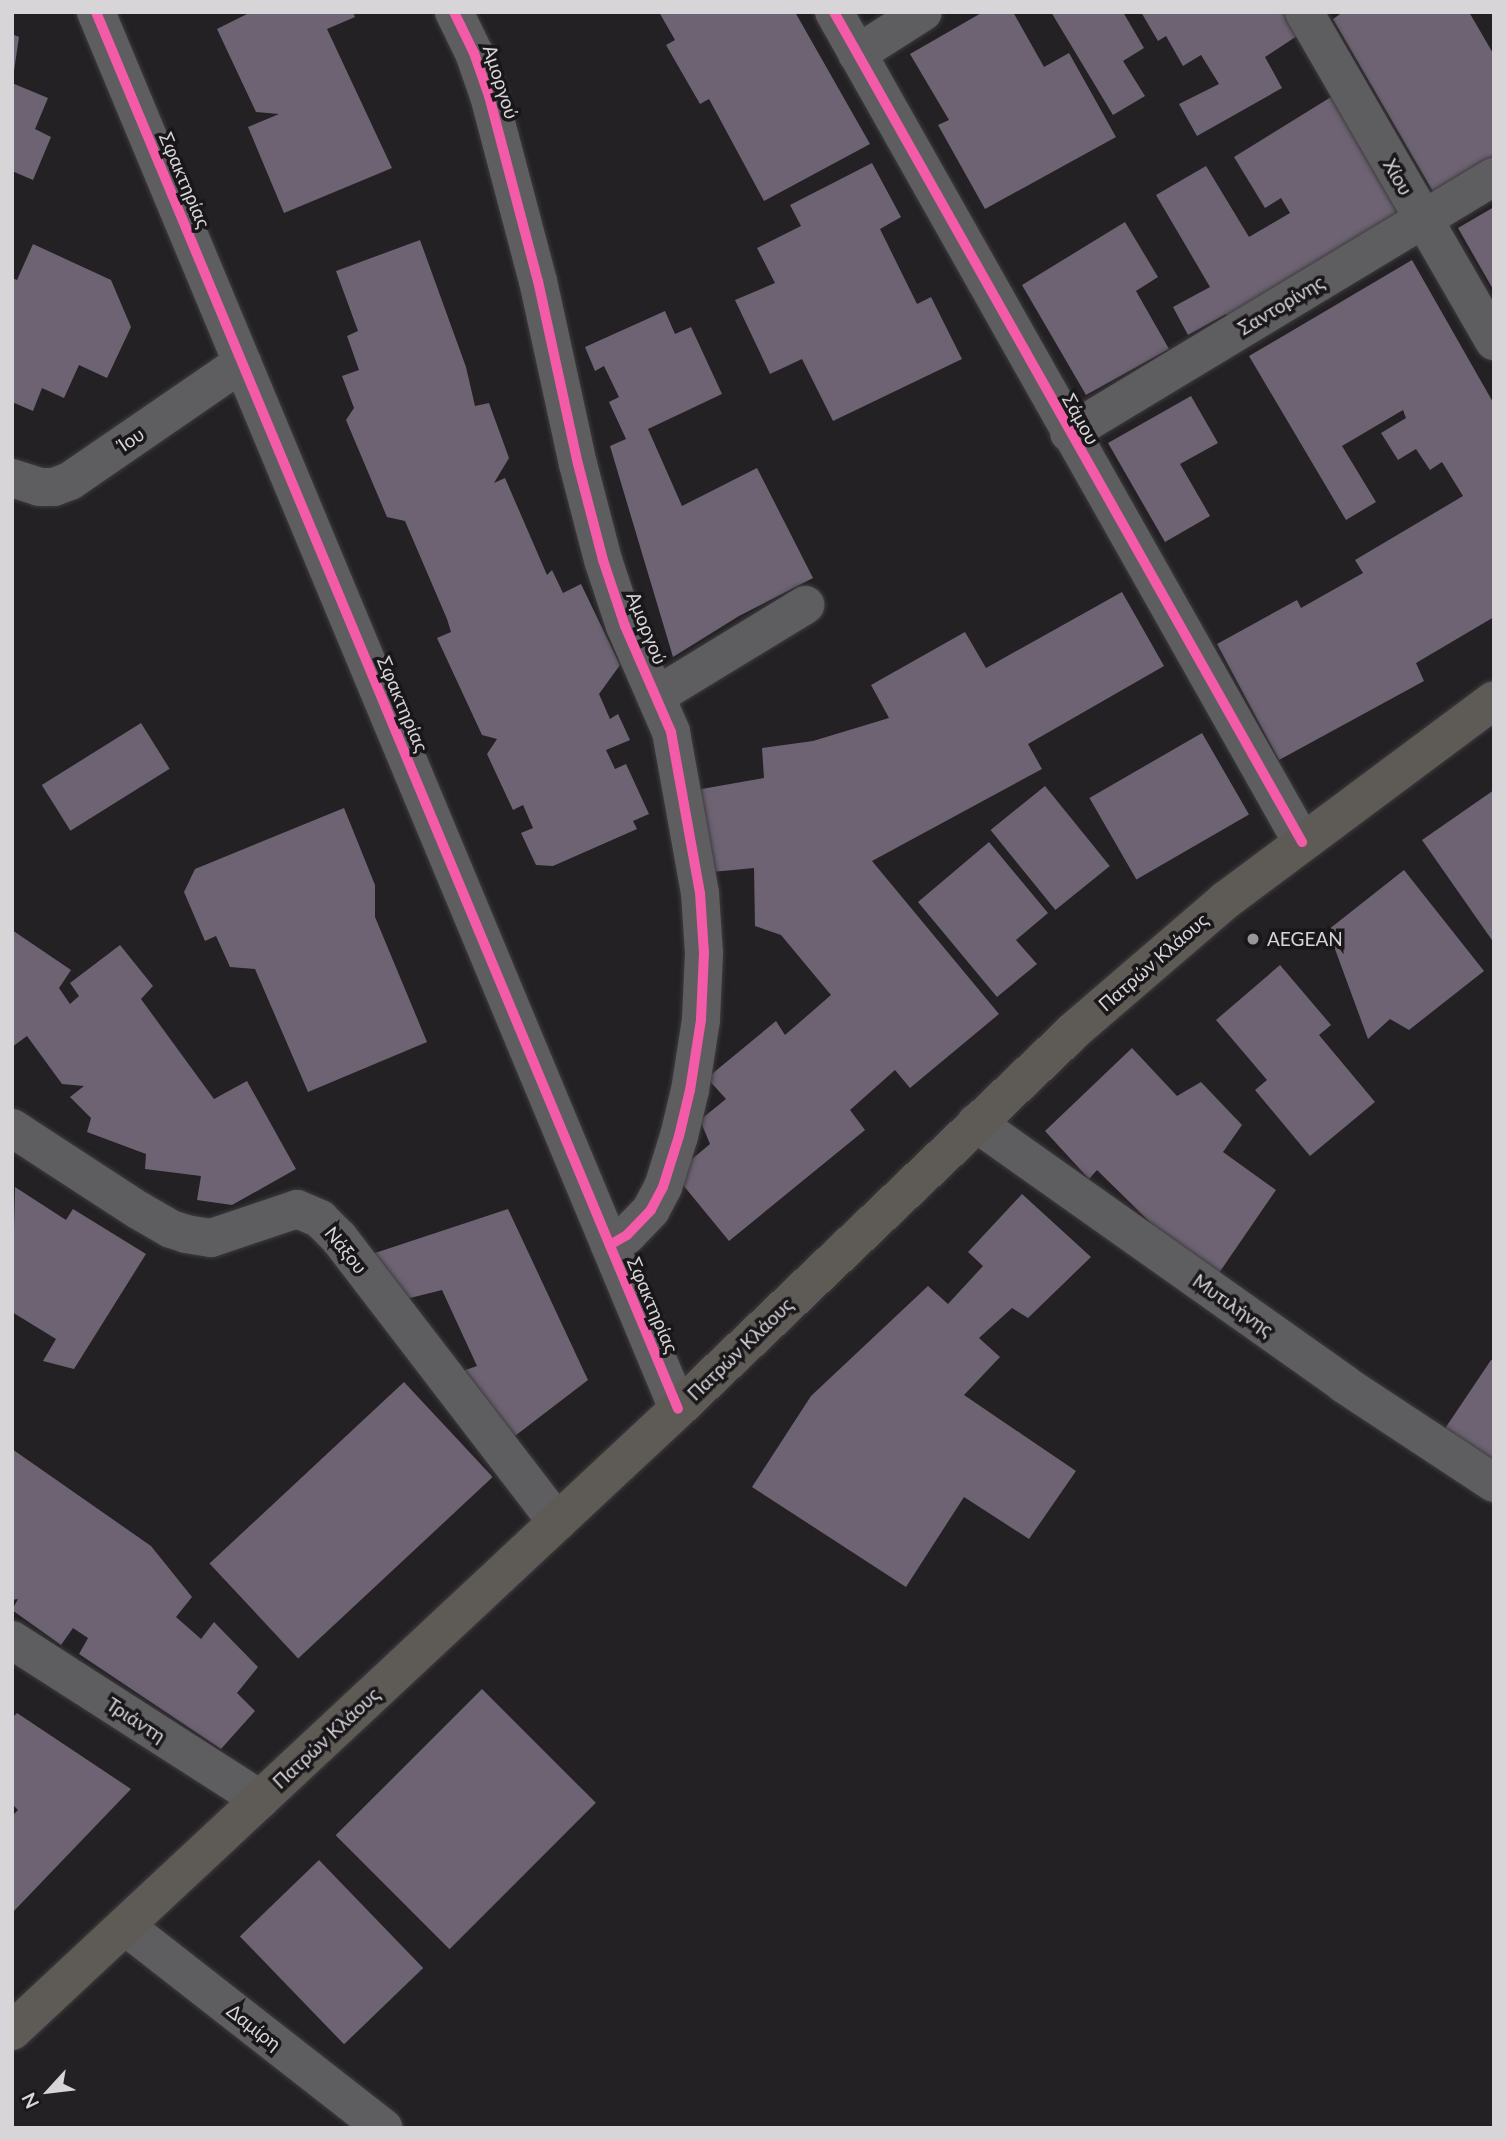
<!DOCTYPE html>
<html>
<head>
<meta charset="utf-8">
<style>
  body { margin:0 }
  #map { position:relative; width:1506px; height:2140px; overflow:hidden; background:#232124; font-family:Lato,sans-serif }
  div>[style] { position:absolute }
  .building>* { inset:0; background:#6e6373; transform-origin:0 0 }
  .roads { filter:drop-shadow(0 0 2px #3d3b3e) drop-shadow(0 0 2px #3d3b3e) }
  .minor>* { height:38px; margin:-19px; padding:0 19px; transform-origin:19px; border-radius:19px; background:#5e5d5f }
  .major>* { height:38px; margin:-19px; padding:0 19px; transform-origin:19px; border-radius:19px; background:#5e5a55 }
  .cycleway>* { height:10px; margin:-5px; padding:0 5px; transform-origin:5px; border-radius:5px; background:#f35aa7 }
  .dots>* { width:19px; height:19px; translate:-50% -50%; box-sizing:border-box; border:4px solid #1a171b; border-radius:50% }
  span { translate:-50% -50%; white-space:nowrap; text-align:center; line-height:1.15; -webkit-text-stroke:7px #1a171b; paint-order:stroke }
  .street-label { font-size:19px; color:#d7d5d8 }
  .poi-label { font-size:19px; color:#d7d5d8 }
  .left { translate:0 -50%; text-align:left }
  .frame { position:absolute; inset:0; border:14px solid #d7d5d8; pointer-events:none }
  .north { position:absolute; left:14px; top:2056px; width:70px; height:70px; -webkit-text-stroke:5px #1a171b; paint-order:stroke; rotate:243deg; font-size:19px; font-weight:700; line-height:28px; text-align:center; color:#d7d5d8 }
  .north::after { content:''; display:block; margin:auto; width:24px; height:32px; background:#d7d5d8; clip-path:polygon(50% 0,100% 100%,50% 72%,0 100%) }
</style>
</head>
<body>
<div id="map">
  <div class="building">
    <div style="clip-path:polygon(251px 12px,353px 12px,355px 17px,327px 29px,392px 168px,284px 213px,248px 127px,279px 114px,256px 112px,217px 29px)"></div>
    <div style="clip-path:polygon(659px 12px,795px 12px,870px 144px,764px 201px,709px 99px,700px 104px,666px 45px,675px 40px)"></div>
    <div style="clip-path:polygon(983px 12px,1013px 12px,1044px 67px,1069px 53px,1116px 137px,985px 209px,938px 125px,949px 120px,910px 54px)"></div>
    <div style="clip-path:polygon(1051px 12px,1123px 12px,1144px 48px,1123px 61px,1145px 96px,1113px 115px)"></div>
    <div style="clip-path:polygon(1141px 12px,1286px 12px,1300px 34px,1265px 57px,1282px 88px,1197px 136px,1179px 104px,1219px 84px,1201px 55px,1183px 66px,1166px 36px,1158px 41px)"></div>
    <div style="clip-path:polygon(1343px 12px,1469px 12px,1494px 55px,1494px 160px,1435px 195px,1333px 19px)"></div>
    <div style="clip-path:polygon(12px 34px,19px 37px,14px 71px,12px 71px)"></div>
    <div style="clip-path:polygon(12px 83px,48px 98px,35px 129px,51px 137px,33px 180px,12px 171px)"></div>
    <div style="clip-path:polygon(1331px 97px,1404px 216px,1229px 320px,1226px 314px,1188px 335px,1173px 307px,1210px 287px,1156px 195px,1206px 166px,1249px 237px,1290px 213px,1281px 198px,1265px 208px,1234px 157px)"></div>
    <div style="clip-path:polygon(872px 163px,901px 217px,880px 229px,917px 304px,931px 297px,962px 359px,833px 421px,802px 359px,770px 374px,735px 300px,775px 283px,757px 248px,801px 226px,790px 205px)"></div>
    <div style="clip-path:polygon(1494px 207px,1494px 291px,1458px 228px)"></div>
    <div style="clip-path:polygon(1125px 222px,1158px 277px,1136px 291px,1169px 349px,1086px 395px,1022px 285px)"></div>
    <div style="clip-path:polygon(420px 240px,466px 367px,475px 406px,489px 403px,509px 458px,494px 483px,505px 478px,547px 575px,552px 570px,563px 593px,581px 584px,620px 665px,599px 694px,610px 719px,618px 714px,630px 740px,606px 750px,615px 769px,626px 764px,649px 814px,633px 821px,637px 829px,553px 866px,536px 865px,521px 833px,533px 828px,523px 805px,513px 810px,487px 754px,497px 739px,482px 735px,437px 638px,451px 632px,447px 619px,405px 521px,387px 517px,346px 420px,354px 408px,342px 376px,359px 370px,347px 336px,358px 331px,336px 271px)"></div>
    <div style="clip-path:polygon(33px 244px,111px 280px,131px 327px,107px 378px,79px 365px,64px 398px,42px 388px,33px 411px,12px 402px,12px 278px,17px 280px)"></div>
    <div style="clip-path:polygon(1412px 260px,1494px 404px,1494px 617px,1416px 663px,1424px 681px,1279px 760px,1217px 644px,1297px 600px,1301px 608px,1363px 573px,1355px 560px,1463px 496px,1442px 462px,1430px 470px,1416px 449px,1398px 460px,1381px 433px,1406px 418px,1403px 410px,1342px 446px,1376px 502px,1346px 520px,1249px 356px)"></div>
    <div style="clip-path:polygon(665px 311px,675px 334px,691px 327px,722px 394px,648px 429px,682px 506px,757px 468px,813px 578px,739px 616px,673px 657px,610px 446px,626px 439px,609px 402px,619px 397px,604px 366px,595px 371px,585px 347px)"></div>
    <div style="clip-path:polygon(1191px 396px,1218px 443px,1180px 464px,1210px 516px,1165px 542px,1108px 443px)"></div>
    <div style="clip-path:polygon(1122px 592px,1164px 666px,1028px 744px,1042px 769px,872px 861px,999px 1014px,910px 1088px,895px 1070px,850px 1110px,865px 1130px,729px 1241px,674px 1174px,710px 1144px,700px 1120px,726px 1099px,707px 1078px,776px 1021px,785px 1035px,831px 995px,781px 935px,755px 926px,754px 868px,712px 872px,696px 790px,764px 778px,762px 748px,813px 741px,889px 718px,871px 685px,965px 632px,986px 668px)"></div>
    <div style="left:141px;top:723px;width:54px;height:117px;rotate:58deg"></div>
    <div style="left:1202px;top:733px;width:94px;height:130px;rotate:60deg"></div>
    <div style="left:1045px;top:786px;width:103px;height:70px;rotate:51deg"></div>
    <div style="clip-path:polygon(1494px 790px,1494px 943px,1422px 840px)"></div>
    <div style="clip-path:polygon(344px 808px,375px 885px,375px 917px,427px 1042px,308px 1092px,255px 969px,230px 967px,216px 936px,205px 941px,184px 892px,195px 869px)"></div>
    <div style="clip-path:polygon(989px 842px,1048px 913px,1016px 940px,1037px 964px,997px 997px,918px 902px)"></div>
    <div style="clip-path:polygon(1404px 870px,1484px 971px,1409px 1030px,1390px 1019px,1368px 1039px,1328px 930px)"></div>
    <div style="clip-path:polygon(12px 930px,71px 970px,59px 988px,70px 1004px,79px 996px,70px 983px,120px 945px,153px 986px,141px 999px,214px 1099px,247px 1081px,296px 1169px,232px 1205px,197px 1200px,201px 1176px,145px 1169px,146px 1154px,87px 1132px,91px 1118px,70px 1097px,84px 1086px,62px 1084px,27px 1036px,12px 1047px)"></div>
    <div style="clip-path:polygon(1280px 965px,1331px 1025px,1319px 1035px,1375px 1102px,1310px 1156px,1255px 1090px,1267px 1080px,1216px 1020px)"></div>
    <div style="clip-path:polygon(1132px 1048px,1177px 1096px,1201px 1082px,1242px 1125px,1223px 1152px,1276px 1190px,1219px 1273px,1162px 1234px,1097px 1170px,1089px 1179px,1045px 1131px)"></div>
    <div style="clip-path:polygon(15px 1187px,66px 1220px,73px 1209px,146px 1254px,74px 1369px,43px 1361px,56px 1339px,12px 1312px)"></div>
    <div style="clip-path:polygon(1022px 1194px,1091px 1257px,1028px 1318px,1012px 1308px,979px 1338px,1000px 1357px,964px 1395px,1076px 1471px,1029px 1539px,964px 1497px,906px 1587px,752px 1487px,811px 1396px,928px 1286px,948px 1304px,983px 1266px,968px 1252px)"></div>
    <div style="clip-path:polygon(508px 1209px,588px 1380px,511px 1439px,457px 1373px,477px 1366px,442px 1290px,406px 1299px,372px 1254px)"></div>
    <div style="clip-path:polygon(1491px 1360px,1494px 1361px,1494px 1464px,1444px 1430px)"></div>
    <div style="left:404px;top:1382px;width:130px;height:266px;rotate:47deg"></div>
    <div style="clip-path:polygon(12px 1449px,151px 1546px,192px 1597px,176px 1617px,201px 1639px,214px 1622px,258px 1667px,237px 1693px,255px 1711px,221px 1749px,79px 1654px,88px 1638px,73px 1628px,61px 1645px,12px 1610px,18px 1599px,12px 1600px)"></div>
    <div style="left:482px;top:1689px;width:161px;height:207px;rotate:45deg"></div>
    <div style="clip-path:polygon(17px 1713px,131px 1789px,12px 1913px,12px 1816px,18px 1810px,12px 1804px,12px 1718px)"></div>
    <div style="left:319px;top:1860px;width:150px;height:110px;rotate:46deg"></div>
  </div>
  <div class="roads">
    <div class="minor">
      <div style="left:96px;top:12px;width:1513px;rotate:67.38deg"></div>
      <div style="left:454px;top:12px;width:46px;rotate:64deg"></div>
      <div style="left:474px;top:53px;width:46px;rotate:70.8deg"></div>
      <div style="left:489px;top:96px;width:191px;rotate:75.2deg"></div>
      <div style="left:538px;top:281px;width:187px;rotate:77.7deg"></div>
      <div style="left:578px;top:464px;width:99px;rotate:75.4deg"></div>
      <div style="left:603px;top:560px;width:70px;rotate:71.6deg"></div>
      <div style="left:625px;top:626px;width:116px;rotate:66.5deg"></div>
      <div style="left:671px;top:732px;width:164px;rotate:79.8deg"></div>
      <div style="left:700px;top:893px;width:60px;rotate:86.2deg"></div>
      <div style="left:704px;top:953px;width:67px;rotate:92.6deg"></div>
      <div style="left:701px;top:1020px;width:71px;rotate:98.9deg"></div>
      <div style="left:690px;top:1090px;width:47px;rotate:103.4deg"></div>
      <div style="left:679px;top:1136px;width:53px;rotate:107.4deg"></div>
      <div style="left:663px;top:1187px;width:26px;rotate:118deg"></div>
      <div style="left:651px;top:1210px;width:35px;rotate:134deg"></div>
      <div style="left:627px;top:1235px;width:20px;rotate:150deg"></div>
      <div style="left:834px;top:12px;width:953px;rotate:60.58deg"></div>
      <div style="left:1304px;top:12px;width:380px;rotate:60deg"></div>
      <div style="left:857px;top:54px;width:78px;rotate:-32.5deg"></div>
      <div style="left:1069px;top:433px;width:496px;rotate:-31.1deg"></div>
      <div style="left:12px;top:478px;width:28px;rotate:18deg"></div>
      <div style="left:39px;top:487px;width:15px"></div>
      <div style="left:54px;top:487px;width:17px;rotate:-21deg"></div>
      <div style="left:70px;top:481px;width:209px;rotate:-34.5deg"></div>
      <div style="left:656px;top:696px;width:175px;rotate:-31.4deg"></div>
      <div style="left:976px;top:1123px;width:451px;rotate:35.3deg"></div>
      <div style="left:1344px;top:1384px;width:180px;rotate:33.4deg"></div>
      <div style="left:12px;top:1128px;width:150px;rotate:33.1deg"></div>
      <div style="left:138px;top:1210px;width:38px;rotate:30deg"></div>
      <div style="left:171px;top:1229px;width:16px;rotate:18deg"></div>
      <div style="left:186px;top:1234px;width:25px;rotate:9deg"></div>
      <div style="left:211px;top:1238px;width:91px;rotate:-18.6deg"></div>
      <div style="left:297px;top:1209px;width:25px;rotate:23deg"></div>
      <div style="left:320px;top:1219px;width:27px;rotate:45deg"></div>
      <div style="left:339px;top:1238px;width:358px;rotate:52.5deg"></div>
      <div style="left:12px;top:1640px;width:295px;rotate:32.7deg"></div>
      <div style="left:125px;top:1926px;width:328px;rotate:38deg"></div>
    </div>
    <div class="major">
      <div style="left:12px;top:2031px;width:911px;rotate:-43.04deg"></div>
      <div style="left:678px;top:1409px;width:552px;rotate:-43.68deg"></div>
      <div style="left:1077px;top:1028px;width:196px;rotate:-40.7deg"></div>
      <div style="left:1226px;top:900px;width:334px;rotate:-36.7deg"></div>
    </div>
  </div>
  <div class="cycleway">
    <div style="left:96px;top:12px;width:1513px;rotate:67.38deg"></div>
    <div style="left:454px;top:12px;width:46px;rotate:64deg"></div>
    <div style="left:474px;top:53px;width:46px;rotate:70.8deg"></div>
    <div style="left:489px;top:96px;width:191px;rotate:75.2deg"></div>
    <div style="left:538px;top:281px;width:187px;rotate:77.7deg"></div>
    <div style="left:578px;top:464px;width:99px;rotate:75.4deg"></div>
    <div style="left:603px;top:560px;width:70px;rotate:71.6deg"></div>
    <div style="left:625px;top:626px;width:116px;rotate:66.5deg"></div>
    <div style="left:671px;top:732px;width:164px;rotate:79.8deg"></div>
    <div style="left:700px;top:893px;width:60px;rotate:86.2deg"></div>
    <div style="left:704px;top:953px;width:67px;rotate:92.6deg"></div>
    <div style="left:701px;top:1020px;width:71px;rotate:98.9deg"></div>
    <div style="left:690px;top:1090px;width:47px;rotate:103.4deg"></div>
    <div style="left:679px;top:1136px;width:53px;rotate:107.4deg"></div>
    <div style="left:663px;top:1187px;width:26px;rotate:118deg"></div>
    <div style="left:651px;top:1210px;width:35px;rotate:134deg"></div>
    <div style="left:627px;top:1235px;width:20px;rotate:150deg"></div>
    <div style="left:834px;top:12px;width:953px;rotate:60.58deg"></div>
  </div>
  <div class="dots">
    <div style="left:1253px;top:939px;background:#989699"></div>
  </div>
  <div class="street-label">
    <span style="left:501px;top:82px;rotate:72deg">Αμοργού</span>
    <span style="left:1398px;top:177px;rotate:60deg">Χίου</span>
    <span style="left:185px;top:180px;rotate:67deg">Σφακτηρίας</span>
    <span style="left:1281px;top:305px;rotate:-31deg">Σαντορίνης</span>
    <span style="left:1081px;top:419px;rotate:61deg">Σάμου</span>
    <span style="left:131px;top:439px;rotate:-34deg">Ίου</span>
    <span style="left:647px;top:628px;rotate:68deg">Αμοργού</span>
    <span style="left:403px;top:704px;rotate:67deg">Σφακτηρίας</span>
    <span style="left:1153px;top:962px;rotate:-41deg">Πατρών Κλάους</span>
    <span style="left:346px;top:1250px;rotate:51deg">Νάξου</span>
    <span style="left:653px;top:1305px;rotate:67deg">Σφακτηρίας</span>
    <span style="left:1233px;top:1305px;rotate:35deg">Μυτιλήνης</span>
    <span style="left:740px;top:1349px;rotate:-44deg">Πατρών Κλάους</span>
    <span style="left:136px;top:1720px;rotate:33deg">Τριάντη</span>
    <span style="left:326px;top:1738px;rotate:-43deg">Πατρών Κλάους</span>
    <span style="left:254px;top:2027px;rotate:38deg">Δαμίρη</span>
  </div>
  <div class="poi-label">
    <span class="left" style="left:1267px;top:939px">AEGEAN</span>
  </div>
  <div class="frame"></div>
  <div class="north">N</div>
</div>
</body>
</html>
